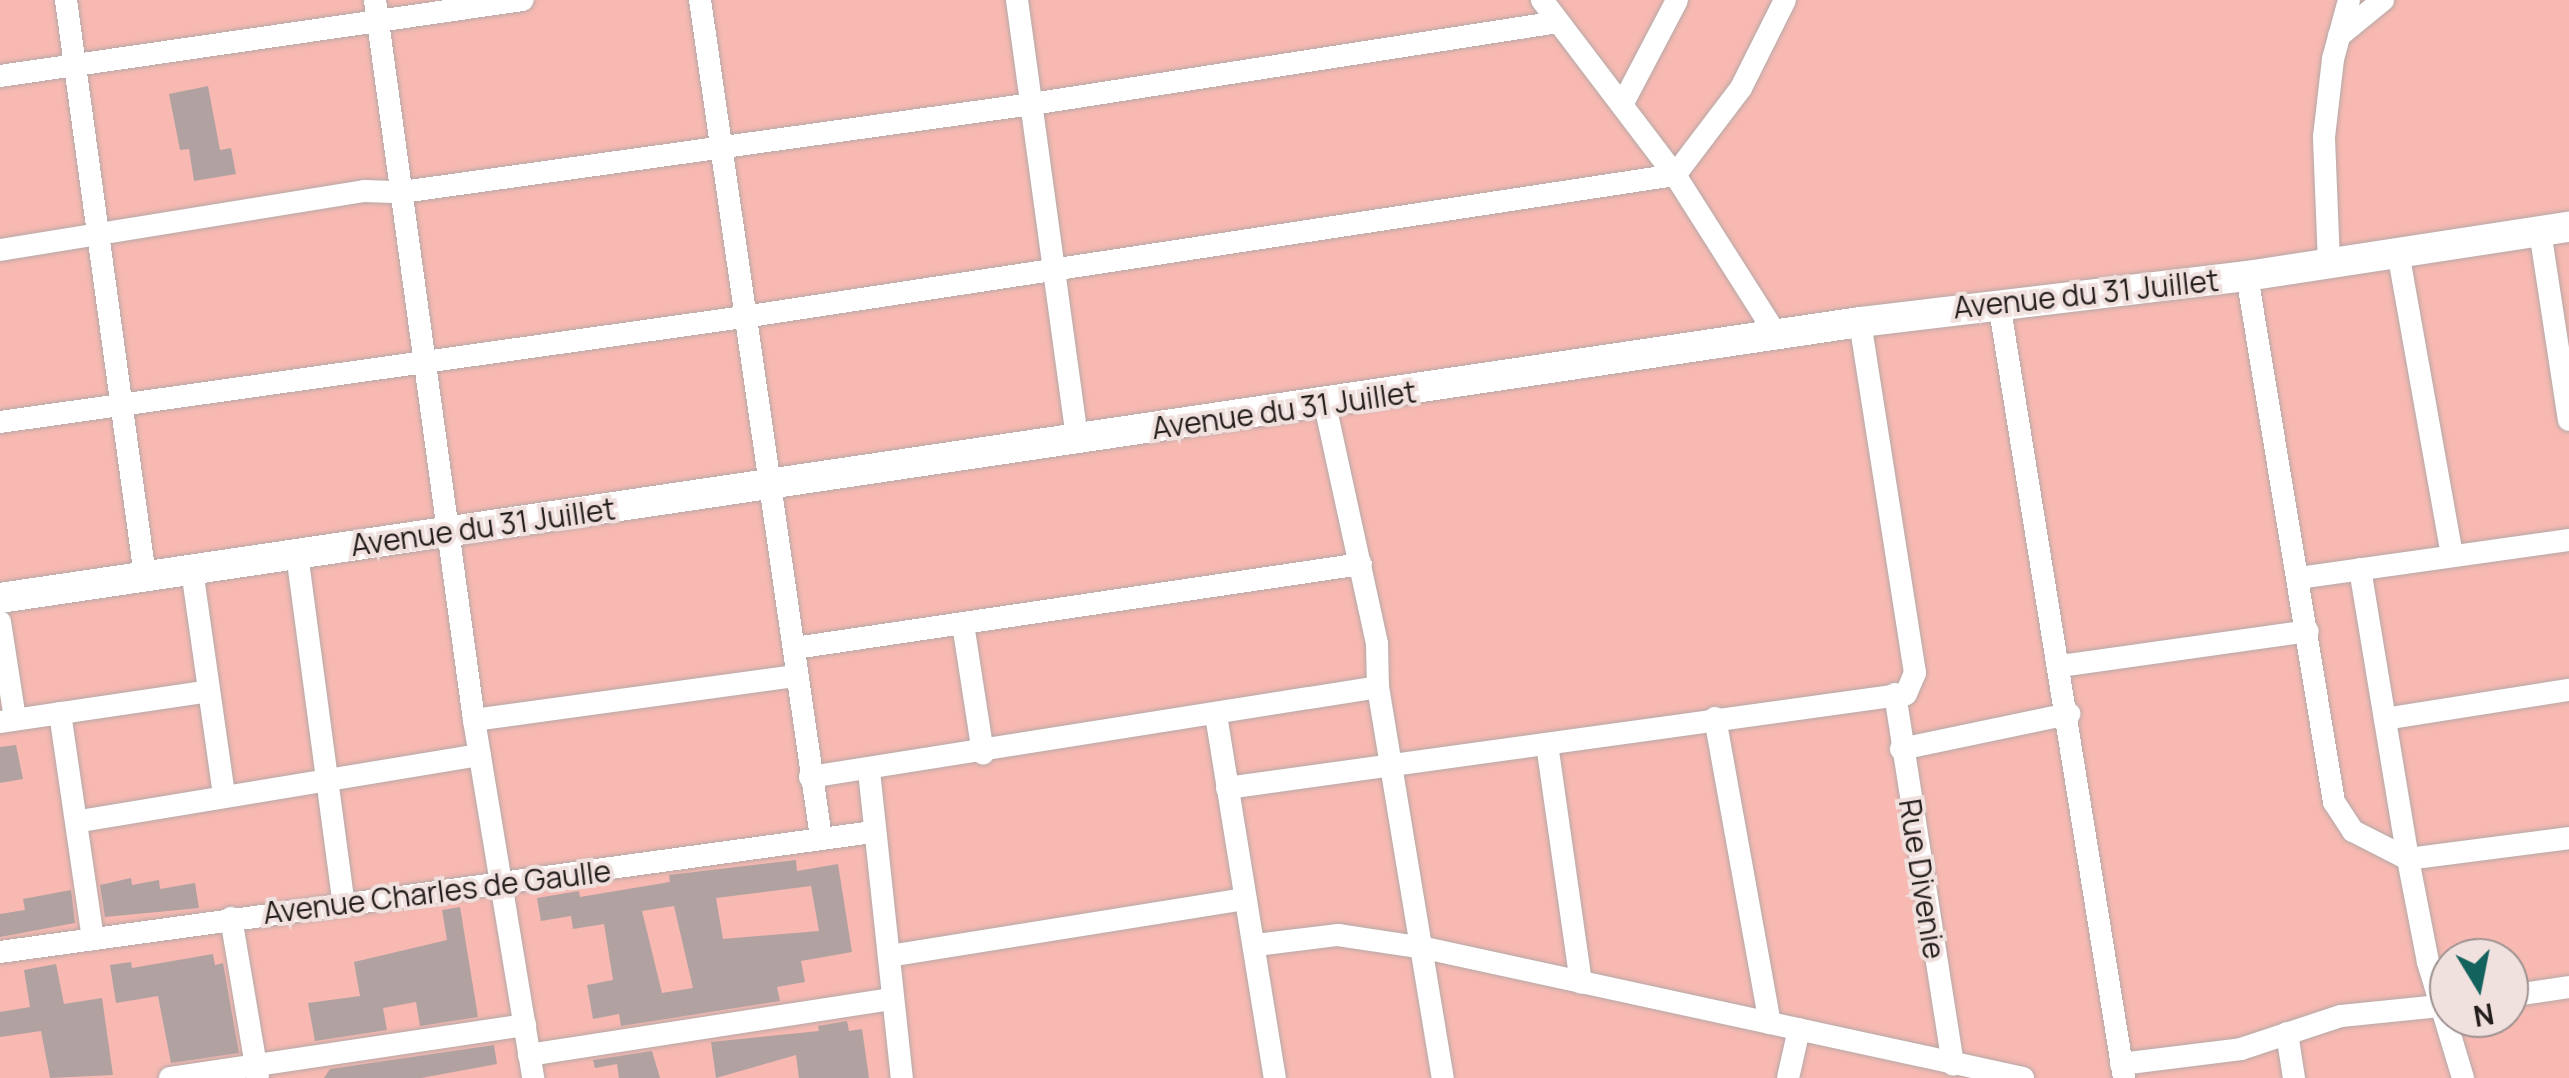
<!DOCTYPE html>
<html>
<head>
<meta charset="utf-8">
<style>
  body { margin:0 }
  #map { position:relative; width:2569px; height:1078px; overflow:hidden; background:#f0e0de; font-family:Manrope,sans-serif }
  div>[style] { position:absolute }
  .green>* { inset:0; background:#f7b9b2 }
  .building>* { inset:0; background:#b1a2a1 }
  .roads { filter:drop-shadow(0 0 2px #b6a8a6) drop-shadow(0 0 2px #b6a8a6) }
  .street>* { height:22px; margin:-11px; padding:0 11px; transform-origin:11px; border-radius:11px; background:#fff }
  .secondary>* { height:30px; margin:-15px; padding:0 15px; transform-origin:15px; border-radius:15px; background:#fff }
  span { translate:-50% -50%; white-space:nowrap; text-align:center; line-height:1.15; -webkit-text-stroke:8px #f0e0de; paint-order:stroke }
  .street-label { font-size:30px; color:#231d1c }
  .north { position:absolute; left:2429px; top:938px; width:100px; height:100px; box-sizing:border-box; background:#f0e0de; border:2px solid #9e9290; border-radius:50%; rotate:170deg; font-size:28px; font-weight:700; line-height:40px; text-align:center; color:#231d1c }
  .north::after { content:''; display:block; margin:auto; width:35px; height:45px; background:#13625d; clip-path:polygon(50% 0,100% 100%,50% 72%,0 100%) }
</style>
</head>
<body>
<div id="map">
  <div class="green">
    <div style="clip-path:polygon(evenodd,0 0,2569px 0,2569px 1078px,0 1078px,0 0,2449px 958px,2509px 958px,2509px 1018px,2449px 1018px,2449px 958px)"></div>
  </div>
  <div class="building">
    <div style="clip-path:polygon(208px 86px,220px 150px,231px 148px,236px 174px,194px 181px,189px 149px,180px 150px,169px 94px)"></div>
    <div style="clip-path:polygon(16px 745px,23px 779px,0 783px,0 747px)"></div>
    <div style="clip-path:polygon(evenodd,796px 860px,797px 871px,838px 864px,852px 952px,801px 961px,805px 982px,777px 987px,780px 1001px,621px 1026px,619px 1014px,593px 1019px,587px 985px,613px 980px,604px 924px,573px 929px,571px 916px,541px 921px,537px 898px,579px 891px,580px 897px,670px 882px,669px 875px,796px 860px,811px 886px,819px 931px,723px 939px,716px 898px,811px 886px,796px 860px,674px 906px,693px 988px,662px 993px,642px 911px,674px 906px)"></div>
    <div style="clip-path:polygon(131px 878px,132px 885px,159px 880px,160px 889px,195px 883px,199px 908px,105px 917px,100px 885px)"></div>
    <div style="clip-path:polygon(71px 890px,75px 923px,0 937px,0 914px,25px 910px,23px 899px)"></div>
    <div style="clip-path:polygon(460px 907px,478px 1017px,420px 1026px,416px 1002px,383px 1008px,387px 1030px,315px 1041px,308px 1003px,360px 996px,354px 962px,447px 940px,442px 910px)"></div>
    <div style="clip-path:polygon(213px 954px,215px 965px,223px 963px,239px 1053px,171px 1063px,158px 996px,116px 1003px,110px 965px,131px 962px,132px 968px)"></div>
    <div style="clip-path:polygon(56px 964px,64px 1004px,102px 998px,113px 1075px,50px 1078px,41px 1031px,0 1037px,0 1012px,30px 1007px,24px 970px)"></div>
    <div style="clip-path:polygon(847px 1021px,849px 1031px,862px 1029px,869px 1078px,799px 1078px,796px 1055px,716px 1078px,711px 1042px,819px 1031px,818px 1026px)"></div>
    <div style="clip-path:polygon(494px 1045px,497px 1064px,421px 1078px,324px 1078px,330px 1069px)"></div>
    <div style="clip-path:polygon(652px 1051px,660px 1078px,619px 1078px,617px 1064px,595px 1068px,593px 1060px)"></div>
  </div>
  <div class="roads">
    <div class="street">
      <div style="left:66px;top:0;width:581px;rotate:82.19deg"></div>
      <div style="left:375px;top:0;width:727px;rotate:82.17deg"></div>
      <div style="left:474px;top:720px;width:363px;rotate:80.6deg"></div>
      <div style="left:700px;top:0;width:847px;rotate:81.78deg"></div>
      <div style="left:1017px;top:0;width:443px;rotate:82.2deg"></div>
      <div style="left:1542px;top:0;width:220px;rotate:52.8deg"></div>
      <div style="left:1675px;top:175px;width:188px;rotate:57.6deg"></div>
      <div style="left:2339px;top:36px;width:57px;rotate:-39.3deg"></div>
      <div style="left:0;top:76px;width:528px;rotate:-8.28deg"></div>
      <div style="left:1623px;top:103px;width:116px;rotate:-62.3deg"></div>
      <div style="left:2540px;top:231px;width:191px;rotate:81.3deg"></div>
      <div style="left:0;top:250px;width:369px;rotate:-9.2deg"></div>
      <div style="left:364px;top:191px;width:38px;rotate:2deg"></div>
      <div style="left:402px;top:192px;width:636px;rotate:-7.95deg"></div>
      <div style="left:1032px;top:104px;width:532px;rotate:-8.86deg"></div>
      <div style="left:2398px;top:252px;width:308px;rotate:79.9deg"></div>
      <div style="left:2329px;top:263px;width:126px;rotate:-92.3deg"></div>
      <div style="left:2324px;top:137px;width:79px;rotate:-83.4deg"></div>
      <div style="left:2333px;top:59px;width:61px;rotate:-74.8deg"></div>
      <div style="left:2247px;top:276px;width:533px;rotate:80.61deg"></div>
      <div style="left:2334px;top:802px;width:35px;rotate:57deg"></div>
      <div style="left:2353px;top:831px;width:62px;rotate:27deg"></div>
      <div style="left:2408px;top:859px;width:105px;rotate:79deg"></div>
      <div style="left:2428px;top:962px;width:121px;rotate:73.2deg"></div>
      <div style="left:1999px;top:303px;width:785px;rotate:80.84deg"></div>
      <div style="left:1325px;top:405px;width:245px;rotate:77.7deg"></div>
      <div style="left:1377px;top:644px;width:43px;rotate:88.7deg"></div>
      <div style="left:1378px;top:687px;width:396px;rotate:80.6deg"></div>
      <div style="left:0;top:422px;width:757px;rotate:-8.04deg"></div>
      <div style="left:750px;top:316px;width:936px;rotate:-8.67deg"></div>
      <div style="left:1675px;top:175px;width:109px;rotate:-52.8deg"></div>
      <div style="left:1741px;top:88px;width:98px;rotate:-63.4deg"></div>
      <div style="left:297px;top:554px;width:353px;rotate:82.4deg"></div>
      <div style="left:2360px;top:569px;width:294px;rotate:80.6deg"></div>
      <div style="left:2408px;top:859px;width:162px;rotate:-7.4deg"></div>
      <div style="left:192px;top:570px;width:228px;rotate:81.9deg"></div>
      <div style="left:2298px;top:578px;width:274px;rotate:-8deg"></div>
      <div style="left:0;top:622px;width:98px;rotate:81.2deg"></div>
      <div style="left:963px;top:624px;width:131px;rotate:81.2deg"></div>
      <div style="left:795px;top:648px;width:572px;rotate:-8.44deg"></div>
      <div style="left:2060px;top:666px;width:250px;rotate:-8deg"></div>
      <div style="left:1895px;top:694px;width:375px;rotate:81.1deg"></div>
      <div style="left:60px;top:713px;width:228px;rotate:81.7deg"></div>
      <div style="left:1216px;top:715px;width:368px;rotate:80.8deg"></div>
      <div style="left:1715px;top:718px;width:310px;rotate:79.8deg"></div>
      <div style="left:2385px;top:719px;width:186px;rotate:-9deg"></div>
      <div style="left:474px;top:720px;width:323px;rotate:-7.8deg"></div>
      <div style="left:0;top:722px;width:211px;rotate:-8.4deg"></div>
      <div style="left:1547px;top:744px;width:241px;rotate:81.9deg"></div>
      <div style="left:1901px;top:749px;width:172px;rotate:-11.8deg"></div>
      <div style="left:869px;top:771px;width:309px;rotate:83.9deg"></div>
      <div style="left:810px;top:777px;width:575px;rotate:-9deg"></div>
      <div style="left:1227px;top:788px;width:685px;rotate:-7.88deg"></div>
      <div style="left:1906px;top:694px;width:23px;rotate:-67deg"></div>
      <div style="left:1915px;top:673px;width:355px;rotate:-98.9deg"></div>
      <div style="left:80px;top:821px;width:405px;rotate:-9.4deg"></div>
      <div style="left:231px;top:918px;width:161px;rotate:80.4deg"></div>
      <div style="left:1256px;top:945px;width:83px;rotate:-7deg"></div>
      <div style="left:1338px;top:935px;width:88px;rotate:8.5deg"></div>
      <div style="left:1425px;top:948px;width:612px;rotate:12.26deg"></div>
      <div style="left:0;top:952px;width:881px;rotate:-7.83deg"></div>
      <div style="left:889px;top:956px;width:361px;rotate:-9.1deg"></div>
      <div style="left:2509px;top:996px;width:61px;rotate:-8.5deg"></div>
      <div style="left:2287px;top:1033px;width:46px;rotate:81.2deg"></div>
      <div style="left:529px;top:1055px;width:366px;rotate:-8.8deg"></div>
      <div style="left:2121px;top:1064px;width:121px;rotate:-7.1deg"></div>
      <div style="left:2241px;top:1049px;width:105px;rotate:-18.3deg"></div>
      <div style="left:2341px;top:1016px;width:109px;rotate:-5.8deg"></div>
      <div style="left:170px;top:1078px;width:359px;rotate:-8.5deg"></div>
      <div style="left:1788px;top:1078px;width:50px;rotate:-77.3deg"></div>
    </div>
    <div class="secondary">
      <div style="left:0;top:598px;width:1880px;rotate:-8.44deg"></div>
      <div style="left:1860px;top:322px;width:390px;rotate:-6.8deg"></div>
      <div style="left:2247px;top:276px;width:326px;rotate:-8.7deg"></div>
    </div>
  </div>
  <div class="street-label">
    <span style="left:2086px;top:294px;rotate:-6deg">Avenue du 31 Juillet</span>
    <span style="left:1284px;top:410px;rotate:-8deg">Avenue du 31 Juillet</span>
    <span style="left:483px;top:527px;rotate:-8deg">Avenue du 31 Juillet</span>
    <span style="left:1922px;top:879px;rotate:81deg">Rue Divenie</span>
    <span style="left:437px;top:892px;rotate:-7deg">Avenue Charles de Gaulle</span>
  </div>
  <div class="north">N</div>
</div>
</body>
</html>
